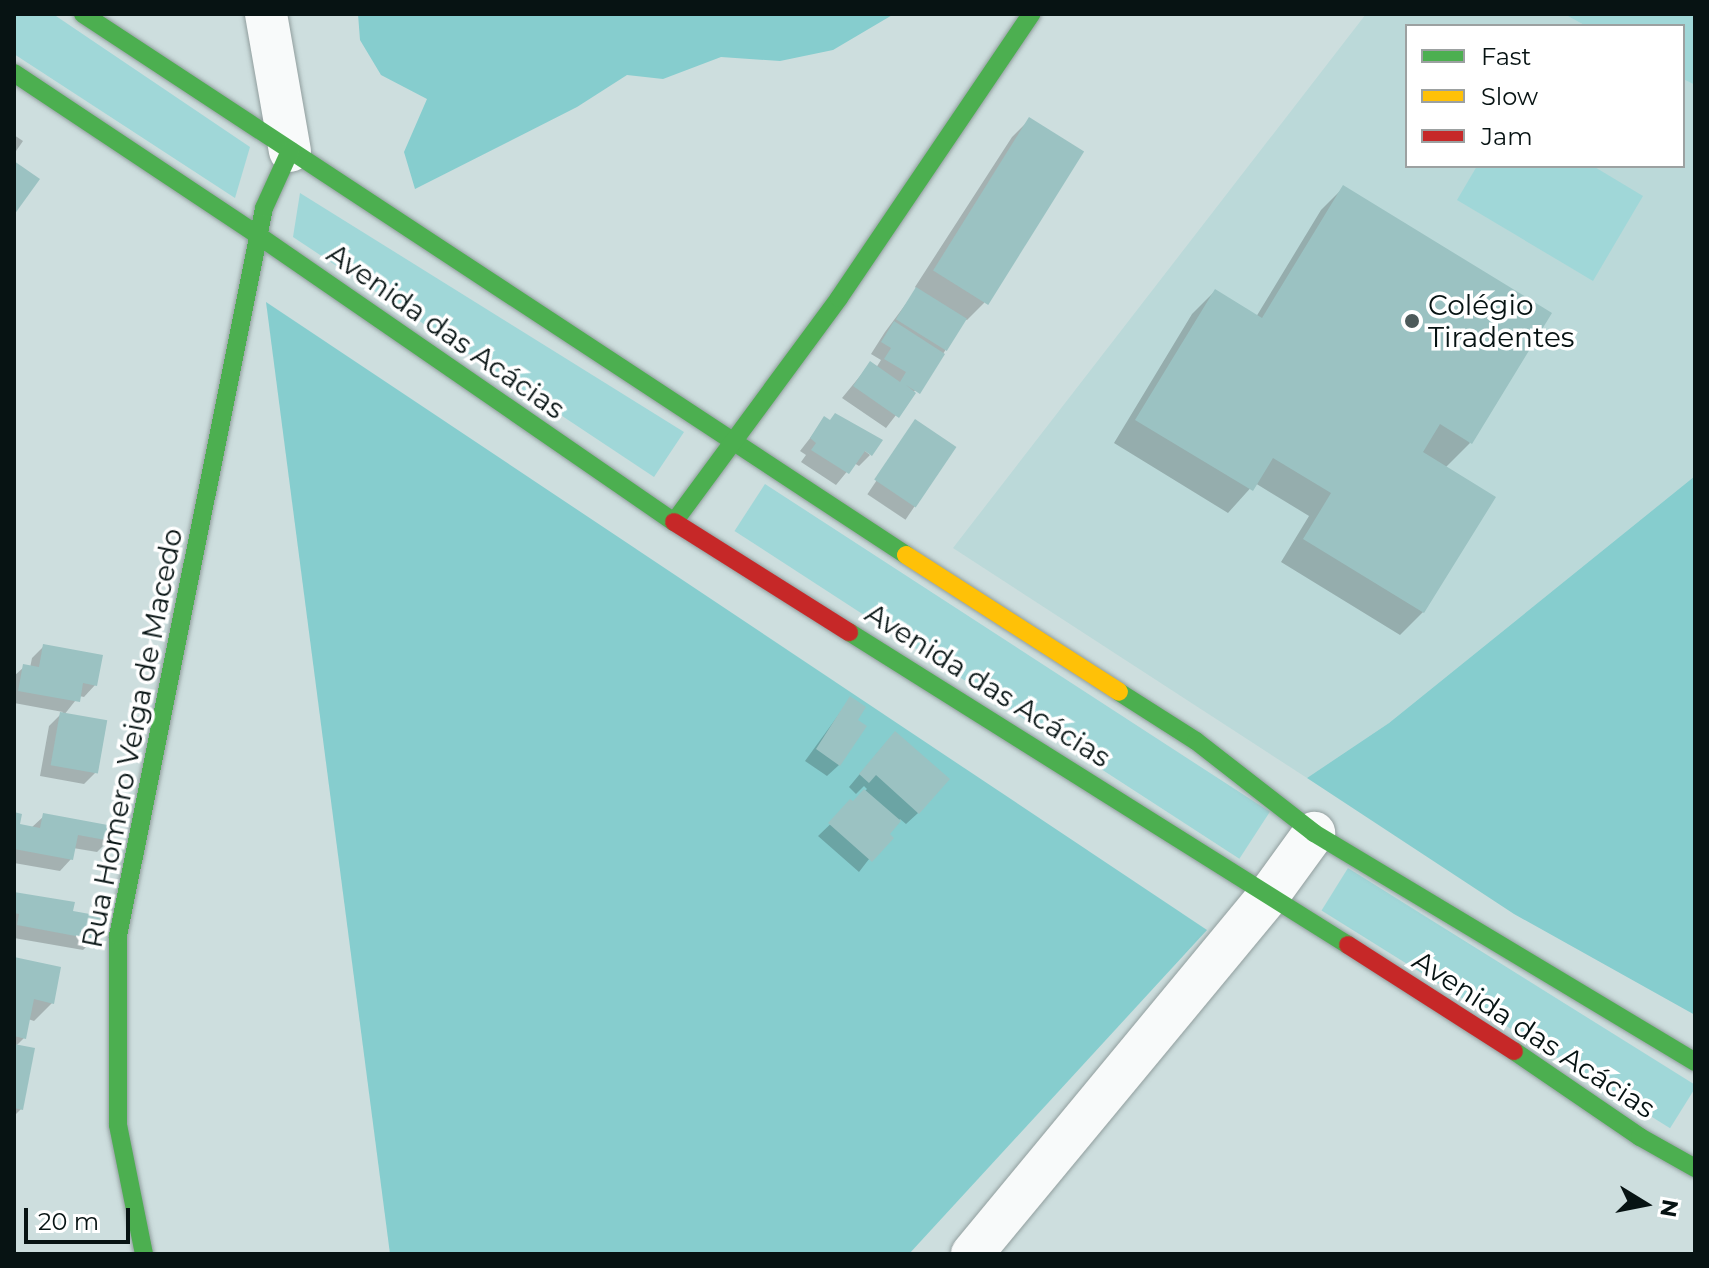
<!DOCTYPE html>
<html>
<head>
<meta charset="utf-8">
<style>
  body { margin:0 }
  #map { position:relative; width:1709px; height:1268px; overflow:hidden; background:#cddede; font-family:Montserrat,sans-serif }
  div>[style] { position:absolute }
  .built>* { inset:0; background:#bbd9d9 }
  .green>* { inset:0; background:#a0d7d8; transform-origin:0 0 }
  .forest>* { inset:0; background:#86cdce }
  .shadow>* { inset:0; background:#0003; transform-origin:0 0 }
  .building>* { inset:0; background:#9bc2c2; transform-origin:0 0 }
  .roads { filter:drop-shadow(0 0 2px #919e9e) drop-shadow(0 0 2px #919e9e) }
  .street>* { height:42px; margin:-21px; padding:0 21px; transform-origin:21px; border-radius:21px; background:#f8fafa }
  .fast>* { height:18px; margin:-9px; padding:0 9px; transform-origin:9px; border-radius:9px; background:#4caf50 }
  .slow>* { height:18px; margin:-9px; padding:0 9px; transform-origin:9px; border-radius:9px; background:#ffc107 }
  .jam>* { height:18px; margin:-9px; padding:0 9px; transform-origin:9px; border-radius:9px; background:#c62828 }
  .dots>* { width:22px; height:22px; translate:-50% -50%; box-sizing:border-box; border:4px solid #fff; border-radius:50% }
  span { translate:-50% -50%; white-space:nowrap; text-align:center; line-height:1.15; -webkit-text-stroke:7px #fff; paint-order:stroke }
  .poi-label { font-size:28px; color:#071313 }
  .left { translate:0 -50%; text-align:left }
  .street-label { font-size:28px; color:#071313 }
  .frame { position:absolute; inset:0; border:16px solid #071313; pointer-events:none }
  .legend { position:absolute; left:1405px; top:24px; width:280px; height:144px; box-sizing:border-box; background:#fff; border:2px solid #9ca1a1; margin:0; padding:10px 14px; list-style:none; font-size:24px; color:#071313 }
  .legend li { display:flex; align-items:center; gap:16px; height:40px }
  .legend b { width:40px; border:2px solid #9ca1a1 }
  .north { position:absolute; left:1605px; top:1164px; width:80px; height:80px; -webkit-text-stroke:6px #fff; paint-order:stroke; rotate:100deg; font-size:22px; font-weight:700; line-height:32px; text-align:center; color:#071313 }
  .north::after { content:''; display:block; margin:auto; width:28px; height:36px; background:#071313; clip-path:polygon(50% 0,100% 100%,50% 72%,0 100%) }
  .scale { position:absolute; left:24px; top:1208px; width:106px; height:36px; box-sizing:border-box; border:4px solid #071313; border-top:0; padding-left:10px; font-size:24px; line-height:28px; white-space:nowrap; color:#071313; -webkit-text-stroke:6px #fff; paint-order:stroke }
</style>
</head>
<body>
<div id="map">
  <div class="built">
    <div style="clip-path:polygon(1366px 14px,1564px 14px,1586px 26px,1407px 26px,1407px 166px,1683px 166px,1683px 79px,1695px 85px,1695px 476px,1389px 723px,1307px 778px,953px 548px)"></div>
  </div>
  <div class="green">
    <div style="clip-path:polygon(14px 14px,53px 14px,250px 147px,235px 198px,14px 54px)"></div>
    <div style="clip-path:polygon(1564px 14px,1695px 14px,1695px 85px,1683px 79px,1683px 26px,1586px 26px)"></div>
    <div style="clip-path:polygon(1477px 166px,1593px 166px,1643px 196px,1593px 281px,1457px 200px)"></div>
    <div style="clip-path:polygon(300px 193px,684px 432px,654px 477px,293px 237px)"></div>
    <div style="left:765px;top:484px;width:602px;height:56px;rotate:33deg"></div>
    <div style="left:1348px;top:868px;width:411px;height:50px;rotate:32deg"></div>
  </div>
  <div class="forest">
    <div style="clip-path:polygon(358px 14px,894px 14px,833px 50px,780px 61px,721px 57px,663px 79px,627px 75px,577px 107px,415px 189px,404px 152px,427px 99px,381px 75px,360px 40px)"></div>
    <div style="clip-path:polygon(266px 302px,1207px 930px,909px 1254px,390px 1254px)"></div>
    <div style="clip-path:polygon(1695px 476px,1695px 1015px,1514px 914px,1307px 778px,1389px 723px)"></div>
  </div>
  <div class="shadow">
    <div style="clip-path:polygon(1029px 120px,984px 303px,967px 320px,964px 319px,943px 354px,886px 428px,842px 398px,870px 364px,876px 368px,881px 360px,871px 354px,885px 332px,917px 289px,915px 287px,1012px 137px)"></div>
    <div style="clip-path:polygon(14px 135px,23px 141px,14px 154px)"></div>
    <div style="clip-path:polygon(1344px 187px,1470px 443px,1445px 468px,1493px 497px,1423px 612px,1400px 635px,1281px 562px,1309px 516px,1255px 483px,1228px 513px,1114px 443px,1192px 314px,1215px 291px,1256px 317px,1321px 210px)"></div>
    <div style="clip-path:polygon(825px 419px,870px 455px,859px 466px,854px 463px,836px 485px,801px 462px,806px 455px,800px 451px)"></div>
    <div style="left:916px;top:422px;width:46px;height:87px;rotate:34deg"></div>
    <div style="clip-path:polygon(43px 647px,95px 685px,84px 697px,79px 696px,64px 715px,96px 772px,84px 784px,40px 776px,49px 726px,63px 712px,14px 703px,14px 676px,24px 667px,30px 668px,32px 658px)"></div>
    <div style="clip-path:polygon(850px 699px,855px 721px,839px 765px,827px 776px,805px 761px)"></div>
    <div style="clip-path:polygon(884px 745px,918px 813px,906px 824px,900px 819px,859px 872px,818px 836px,867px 789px,864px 786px,856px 794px,849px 787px)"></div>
    <div style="clip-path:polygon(14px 814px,18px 826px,31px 828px,44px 816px,109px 840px,97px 852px,73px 848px,71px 859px,60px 871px,14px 863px)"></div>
    <div style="clip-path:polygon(14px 894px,71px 913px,95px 939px,83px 950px,14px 938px)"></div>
    <div style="clip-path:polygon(14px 959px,52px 1003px,34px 1021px,28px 1019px,24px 1038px,16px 1046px,21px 1109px,14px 1116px)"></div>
  </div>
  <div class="building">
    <div style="left:1029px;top:117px;width:65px;height:181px;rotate:32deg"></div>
    <div style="clip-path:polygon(14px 161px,40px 179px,14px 215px)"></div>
    <div style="clip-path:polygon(1343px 185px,1552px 313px,1472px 444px,1440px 424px,1423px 452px,1496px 497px,1424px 613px,1303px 539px,1331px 493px,1273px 458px,1253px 491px,1135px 420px,1215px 289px,1262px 318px)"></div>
    <div style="left:916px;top:287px;width:60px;height:38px;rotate:32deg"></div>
    <div style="clip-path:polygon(894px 321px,945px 354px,920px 394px,906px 385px,916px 393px,899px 418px,853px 386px,870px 361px,900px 382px,906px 372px,884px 359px,891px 348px,881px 342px)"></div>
    <div style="clip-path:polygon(835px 413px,883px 440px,872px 456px,865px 451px,849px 474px,811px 450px,816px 443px,810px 438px,824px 416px,830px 420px)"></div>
    <div style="left:915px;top:419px;width:50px;height:73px;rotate:34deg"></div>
    <div style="clip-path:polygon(43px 644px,103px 655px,97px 686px,83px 683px,80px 702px,18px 691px,23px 664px,39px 667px)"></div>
    <div style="clip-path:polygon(850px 696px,866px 707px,858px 720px,867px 726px,840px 766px,816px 749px)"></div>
    <div style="left:60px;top:712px;width:48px;height:54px;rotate:10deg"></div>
    <div style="clip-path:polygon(895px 731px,950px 779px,919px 814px,876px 775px,869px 783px,859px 774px)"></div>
    <div style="clip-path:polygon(864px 789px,901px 821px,890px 834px,894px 838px,872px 862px,828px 823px,850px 799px,853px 801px)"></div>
    <div style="clip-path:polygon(14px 812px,22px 814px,20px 824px,40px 828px,43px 813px,113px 826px,111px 841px,78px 835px,73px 860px,14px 849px)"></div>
    <div style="clip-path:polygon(14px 892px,75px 902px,73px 911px,101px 916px,97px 940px,17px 925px,19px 914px,14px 913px)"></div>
    <div style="clip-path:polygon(14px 957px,61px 967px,54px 1004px,34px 999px,26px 1039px,14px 1036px)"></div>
    <div style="clip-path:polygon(14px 1044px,35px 1048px,23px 1110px,14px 1108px)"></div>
  </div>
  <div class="roads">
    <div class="street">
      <div style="left:266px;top:14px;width:139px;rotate:80.1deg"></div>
      <div style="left:972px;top:1254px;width:466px;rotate:-50.4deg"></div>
      <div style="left:1269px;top:895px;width:77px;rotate:-54deg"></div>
    </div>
    <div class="fast">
      <div style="left:83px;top:14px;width:985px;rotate:33.32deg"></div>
      <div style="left:14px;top:73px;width:294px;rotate:33.6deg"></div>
      <div style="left:259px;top:236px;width:504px;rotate:34.57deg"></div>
      <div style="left:674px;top:522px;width:278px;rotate:-53.6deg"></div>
      <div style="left:839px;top:298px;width:343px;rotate:-55.9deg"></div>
      <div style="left:849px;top:632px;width:589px;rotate:32.1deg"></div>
      <div style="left:1119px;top:692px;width:91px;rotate:32.5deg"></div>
      <div style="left:1196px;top:741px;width:150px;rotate:37.9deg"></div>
      <div style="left:1314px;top:833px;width:445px;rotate:31deg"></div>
      <div style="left:1514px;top:1051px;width:153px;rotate:34.3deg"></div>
      <div style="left:1640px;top:1137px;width:63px;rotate:29.4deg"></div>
      <div style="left:144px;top:1254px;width:132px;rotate:-101.4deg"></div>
      <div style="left:118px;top:1125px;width:189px;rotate:-90deg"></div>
      <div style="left:118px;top:936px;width:742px;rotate:-78.66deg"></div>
      <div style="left:264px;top:208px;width:63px;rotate:-65.5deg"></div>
    </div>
    <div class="slow">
      <div style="left:906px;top:555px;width:253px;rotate:32.7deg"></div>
    </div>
    <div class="jam">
      <div style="left:674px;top:522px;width:207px;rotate:32.2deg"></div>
      <div style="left:1348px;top:945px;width:197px;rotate:32.6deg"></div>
    </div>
  </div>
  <div class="dots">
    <div style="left:1412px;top:321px;background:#4c5a5a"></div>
  </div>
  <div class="poi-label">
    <span class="left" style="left:1428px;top:321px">Colégio<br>Tiradentes</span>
  </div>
  <div class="street-label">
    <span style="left:446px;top:331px;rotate:35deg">Avenida das Acácias</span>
    <span style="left:988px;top:685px;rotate:32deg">Avenida das Acácias</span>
    <span style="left:132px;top:738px;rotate:-79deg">Rua Homero Veiga de Macedo</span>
    <span style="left:1534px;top:1034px;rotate:33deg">Avenida das Acácias</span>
  </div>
  <div class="frame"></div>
  <ul class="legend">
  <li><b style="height:10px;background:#4caf50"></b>Fast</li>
  <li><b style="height:10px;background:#ffc107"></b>Slow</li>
  <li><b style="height:10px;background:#c62828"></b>Jam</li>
  </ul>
  <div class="north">N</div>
  <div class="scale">20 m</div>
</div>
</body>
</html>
